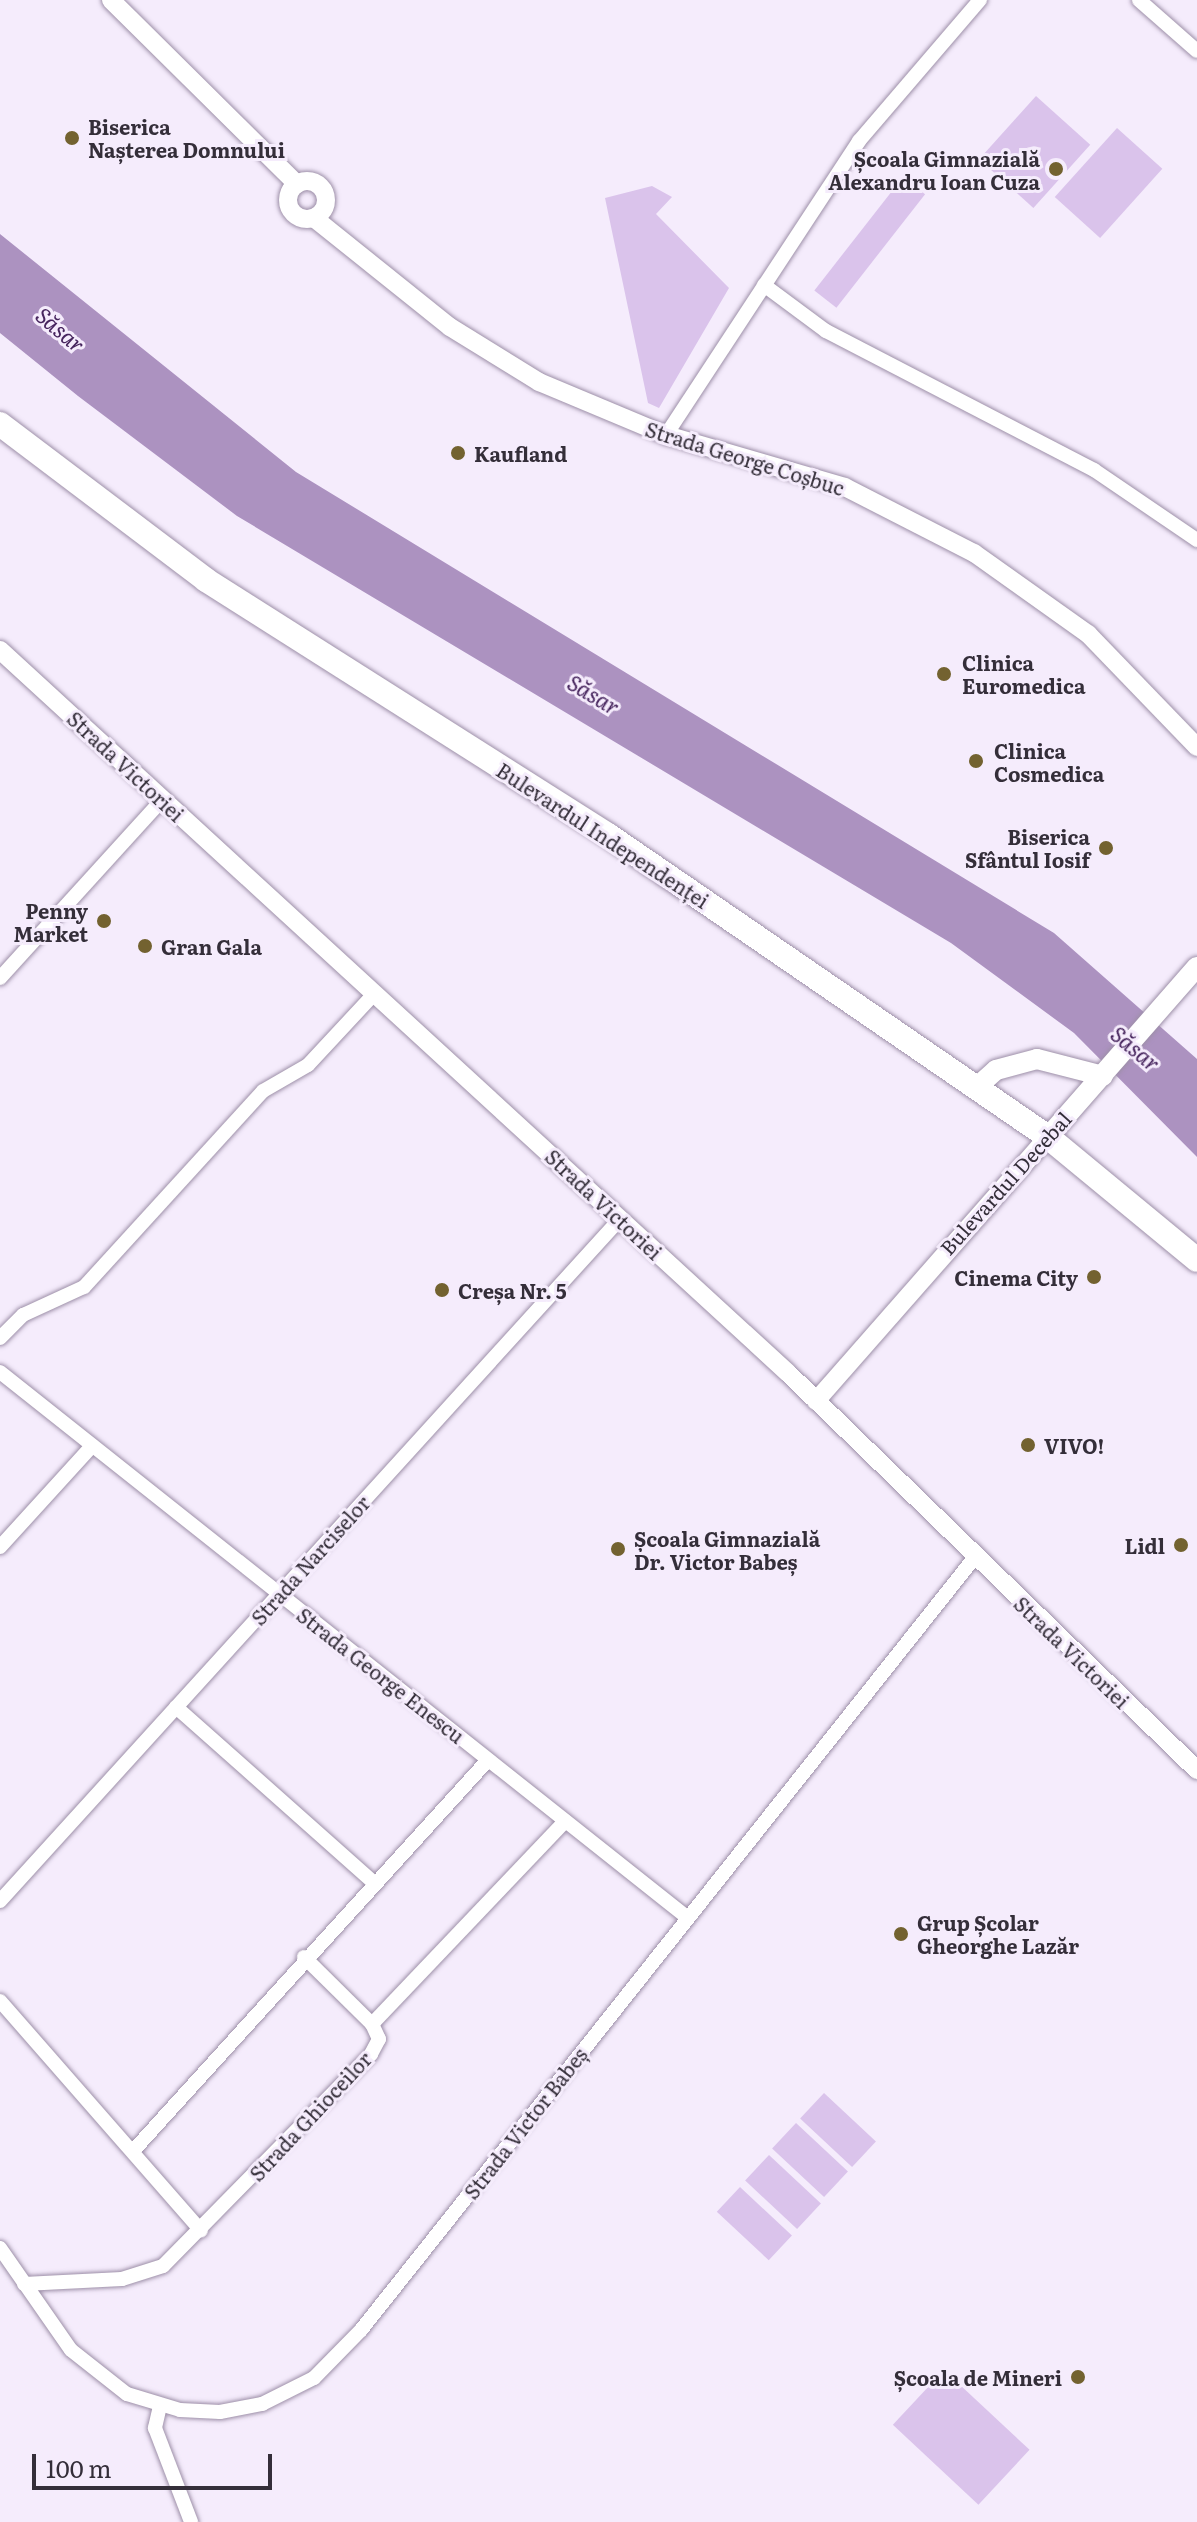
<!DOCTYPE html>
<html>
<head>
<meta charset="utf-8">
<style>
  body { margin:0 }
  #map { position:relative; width:1197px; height:2522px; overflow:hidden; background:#f5ecfc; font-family:Literata,serif }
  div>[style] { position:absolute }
  .green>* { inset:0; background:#dac3eb; transform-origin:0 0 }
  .water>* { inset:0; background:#ac92c0 }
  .roads { filter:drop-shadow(0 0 2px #9d8fa8) drop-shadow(0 0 2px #9d8fa8) }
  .minor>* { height:14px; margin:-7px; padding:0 7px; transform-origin:7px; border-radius:7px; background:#fff }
  .tertiary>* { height:18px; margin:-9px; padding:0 9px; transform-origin:9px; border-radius:9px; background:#fff }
  .tertiary>.ring { margin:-9px; padding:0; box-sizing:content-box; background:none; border:18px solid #fff; border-radius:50% }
  .secondary>* { height:20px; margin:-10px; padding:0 10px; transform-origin:10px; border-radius:10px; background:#fff }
  .primary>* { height:24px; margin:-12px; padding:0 12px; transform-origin:12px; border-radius:12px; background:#fff }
  .dots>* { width:22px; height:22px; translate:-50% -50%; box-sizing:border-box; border:4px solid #f5ecfc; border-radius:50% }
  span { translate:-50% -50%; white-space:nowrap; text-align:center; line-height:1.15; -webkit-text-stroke:6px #f5ecfc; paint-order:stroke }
  .poi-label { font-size:20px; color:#342e39; font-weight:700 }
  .left { translate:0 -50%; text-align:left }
  .right { translate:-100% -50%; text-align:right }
  .street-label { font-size:20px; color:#342e39 }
  .water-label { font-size:22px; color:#47255e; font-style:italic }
  .scale { position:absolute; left:32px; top:2454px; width:240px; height:36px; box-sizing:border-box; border:4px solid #342e39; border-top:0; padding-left:10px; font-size:24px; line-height:28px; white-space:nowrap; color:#342e39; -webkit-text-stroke:6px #f5ecfc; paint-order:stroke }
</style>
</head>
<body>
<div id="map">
  <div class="green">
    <div style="left:1036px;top:96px;width:73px;height:85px;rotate:42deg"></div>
    <div style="left:1117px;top:128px;width:61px;height:93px;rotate:42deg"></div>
    <div style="left:903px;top:177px;width:28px;height:144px;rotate:38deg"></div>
    <div style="clip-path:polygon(652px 186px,672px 197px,656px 214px,729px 288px,659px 408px,648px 403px,605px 198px)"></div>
    <div style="left:824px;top:2093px;width:71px;height:35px;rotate:43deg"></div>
    <div style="left:796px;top:2123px;width:71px;height:35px;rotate:43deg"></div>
    <div style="left:769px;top:2155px;width:71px;height:35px;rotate:43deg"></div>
    <div style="left:740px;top:2187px;width:71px;height:34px;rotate:43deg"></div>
    <div style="left:944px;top:2370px;width:117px;height:75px;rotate:43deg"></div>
  </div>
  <div class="water">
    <div style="clip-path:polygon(0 234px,296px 472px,1054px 933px,1197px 1059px,1197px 1157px,1074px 1033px,951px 943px,237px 516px,78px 396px,0 333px)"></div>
  </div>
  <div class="roads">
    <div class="minor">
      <div style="left:1139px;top:0;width:77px;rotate:41.3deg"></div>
      <div style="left:764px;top:285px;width:77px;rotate:36.6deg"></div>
      <div style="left:826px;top:331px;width:302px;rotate:27.4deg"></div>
      <div style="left:1094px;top:470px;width:125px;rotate:34.2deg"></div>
      <div style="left:666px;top:435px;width:352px;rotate:-56.7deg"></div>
      <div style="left:859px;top:141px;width:186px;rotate:-49.4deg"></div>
      <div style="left:0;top:978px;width:242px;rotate:-47.7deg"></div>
      <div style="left:0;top:1338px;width:33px;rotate:-45deg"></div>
      <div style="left:23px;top:1315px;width:67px;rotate:-24.7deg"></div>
      <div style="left:84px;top:1287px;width:265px;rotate:-47.6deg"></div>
      <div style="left:263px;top:1091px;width:52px;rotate:-30deg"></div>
      <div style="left:308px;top:1065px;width:97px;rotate:-47.1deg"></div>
      <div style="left:0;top:1372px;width:878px;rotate:38.44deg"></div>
      <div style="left:0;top:1547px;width:137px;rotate:-47.7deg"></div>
      <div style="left:176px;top:1707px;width:265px;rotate:41.6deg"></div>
      <div style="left:0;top:1901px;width:922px;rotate:-47.73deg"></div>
      <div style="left:304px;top:1957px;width:95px;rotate:44.6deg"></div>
      <div style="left:0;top:2001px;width:305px;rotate:48.8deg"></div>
      <div style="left:133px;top:2151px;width:528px;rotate:-47.76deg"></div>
      <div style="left:0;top:2248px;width:124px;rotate:55.2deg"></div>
      <div style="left:71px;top:2350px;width:71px;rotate:38.2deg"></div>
      <div style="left:127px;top:2394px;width:55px;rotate:16.8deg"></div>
      <div style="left:180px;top:2410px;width:40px;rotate:2.9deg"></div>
      <div style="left:220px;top:2412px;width:43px;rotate:-10.8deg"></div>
      <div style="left:262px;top:2404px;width:58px;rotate:-26.6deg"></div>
      <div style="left:314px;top:2378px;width:67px;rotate:-45.6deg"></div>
      <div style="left:361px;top:2330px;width:987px;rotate:-51.54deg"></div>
      <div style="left:24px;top:2284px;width:98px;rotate:-2.9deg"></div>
      <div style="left:122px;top:2279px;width:43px;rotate:-17.6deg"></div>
      <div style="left:163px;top:2266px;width:297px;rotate:-45.5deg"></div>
      <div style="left:371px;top:2054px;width:17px;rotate:-62deg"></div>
      <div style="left:379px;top:2039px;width:17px;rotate:-115deg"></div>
      <div style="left:372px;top:2024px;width:280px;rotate:-46.4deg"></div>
      <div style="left:160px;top:2406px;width:23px;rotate:103deg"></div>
      <div style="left:155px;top:2428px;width:101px;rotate:69deg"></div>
    </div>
    <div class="tertiary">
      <div style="left:111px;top:0;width:262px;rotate:44.7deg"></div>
      <div class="ring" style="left:288px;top:181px;width:20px;height:20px"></div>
      <div style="left:314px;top:218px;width:174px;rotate:38.7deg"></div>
      <div style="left:450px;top:327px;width:105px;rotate:31.7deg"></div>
      <div style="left:539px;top:382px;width:138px;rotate:22.7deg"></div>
      <div style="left:666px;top:435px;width:186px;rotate:16.2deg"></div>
      <div style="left:845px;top:487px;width:145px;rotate:27.1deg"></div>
      <div style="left:974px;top:553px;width:140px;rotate:35.4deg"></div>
      <div style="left:1088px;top:634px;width:157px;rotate:46deg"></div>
      <div style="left:0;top:650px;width:1069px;rotate:42.54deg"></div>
      <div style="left:788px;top:1373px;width:570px;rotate:44.15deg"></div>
      <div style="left:816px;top:1401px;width:351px;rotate:-48.7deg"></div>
    </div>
    <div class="secondary">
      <div style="left:976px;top:1088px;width:27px;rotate:-42deg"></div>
      <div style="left:996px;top:1070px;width:42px;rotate:-15deg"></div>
      <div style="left:1037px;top:1059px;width:68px;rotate:14.4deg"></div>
      <div style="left:1048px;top:1137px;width:226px;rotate:-48.8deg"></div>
    </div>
    <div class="primary">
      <div style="left:0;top:424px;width:258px;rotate:37.1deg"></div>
      <div style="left:206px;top:580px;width:476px;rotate:32.4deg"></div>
      <div style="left:608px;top:835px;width:534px;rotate:34.46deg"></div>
      <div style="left:1048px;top:1137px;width:193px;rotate:39.5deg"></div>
    </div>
  </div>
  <div class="dots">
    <div style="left:72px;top:138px;background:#736230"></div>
    <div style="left:1056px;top:169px;background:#736230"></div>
    <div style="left:458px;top:453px;background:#736230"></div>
    <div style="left:944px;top:674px;background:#736230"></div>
    <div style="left:976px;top:761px;background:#736230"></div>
    <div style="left:1106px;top:848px;background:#736230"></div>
    <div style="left:104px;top:921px;background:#736230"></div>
    <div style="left:145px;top:946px;background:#736230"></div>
    <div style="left:1094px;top:1277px;background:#736230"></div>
    <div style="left:442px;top:1290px;background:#736230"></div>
    <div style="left:1028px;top:1445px;background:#736230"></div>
    <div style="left:1181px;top:1545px;background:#736230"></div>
    <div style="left:618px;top:1549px;background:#736230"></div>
    <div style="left:901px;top:1934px;background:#736230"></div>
    <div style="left:1078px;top:2377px;background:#736230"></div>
  </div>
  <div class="poi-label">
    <span class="left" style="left:88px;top:138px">Biserica<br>Nașterea Domnului</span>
    <span class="right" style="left:1040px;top:170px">Școala Gimnazială<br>Alexandru Ioan Cuza</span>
    <span class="left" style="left:474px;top:453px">Kaufland</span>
    <span class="left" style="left:962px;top:674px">Clinica<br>Euromedica</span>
    <span class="left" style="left:994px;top:762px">Clinica<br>Cosmedica</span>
    <span class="right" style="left:1090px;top:848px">Biserica<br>Sfântul Iosif</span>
    <span class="right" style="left:88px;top:922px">Penny<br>Market</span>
    <span class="left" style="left:161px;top:946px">Gran Gala</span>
    <span class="right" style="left:1078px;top:1277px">Cinema City</span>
    <span class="left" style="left:458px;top:1290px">Creșa Nr. 5</span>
    <span class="left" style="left:1044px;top:1445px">VIVO!</span>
    <span class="left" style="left:634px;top:1550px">Școala Gimnazială<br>Dr. Victor Babeș</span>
    <span class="right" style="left:1165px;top:1545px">Lidl</span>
    <span class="left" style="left:917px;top:1934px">Grup Școlar<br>Gheorghe Lazăr</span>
    <span class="right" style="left:1062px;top:2377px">Școala de Mineri</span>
  </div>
  <div class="street-label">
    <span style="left:745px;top:458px;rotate:17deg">Strada George Coșbuc</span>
    <span style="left:126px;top:766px;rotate:43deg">Strada Victoriei</span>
    <span style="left:603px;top:835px;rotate:33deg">Bulevardul Independenței</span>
    <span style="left:1005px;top:1183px;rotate:-48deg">Bulevardul Decebal</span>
    <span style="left:604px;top:1204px;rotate:43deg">Strada Victoriei</span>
    <span style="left:310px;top:1560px;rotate:-48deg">Strada Narciselor</span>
    <span style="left:1072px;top:1652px;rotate:44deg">Strada Victoriei</span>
    <span style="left:381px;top:1675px;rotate:38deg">Strada George Enescu</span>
    <span style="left:310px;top:2116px;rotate:-47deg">Strada Ghioceilor</span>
    <span style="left:525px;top:2123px;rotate:-52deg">Strada Victor Babeș</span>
  </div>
  <div class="water-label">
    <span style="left:61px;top:329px;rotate:40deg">Săsar</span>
    <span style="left:594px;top:694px;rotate:31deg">Săsar</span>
    <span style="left:1136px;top:1048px;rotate:40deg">Săsar</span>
  </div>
  <div class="scale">100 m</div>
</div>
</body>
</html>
